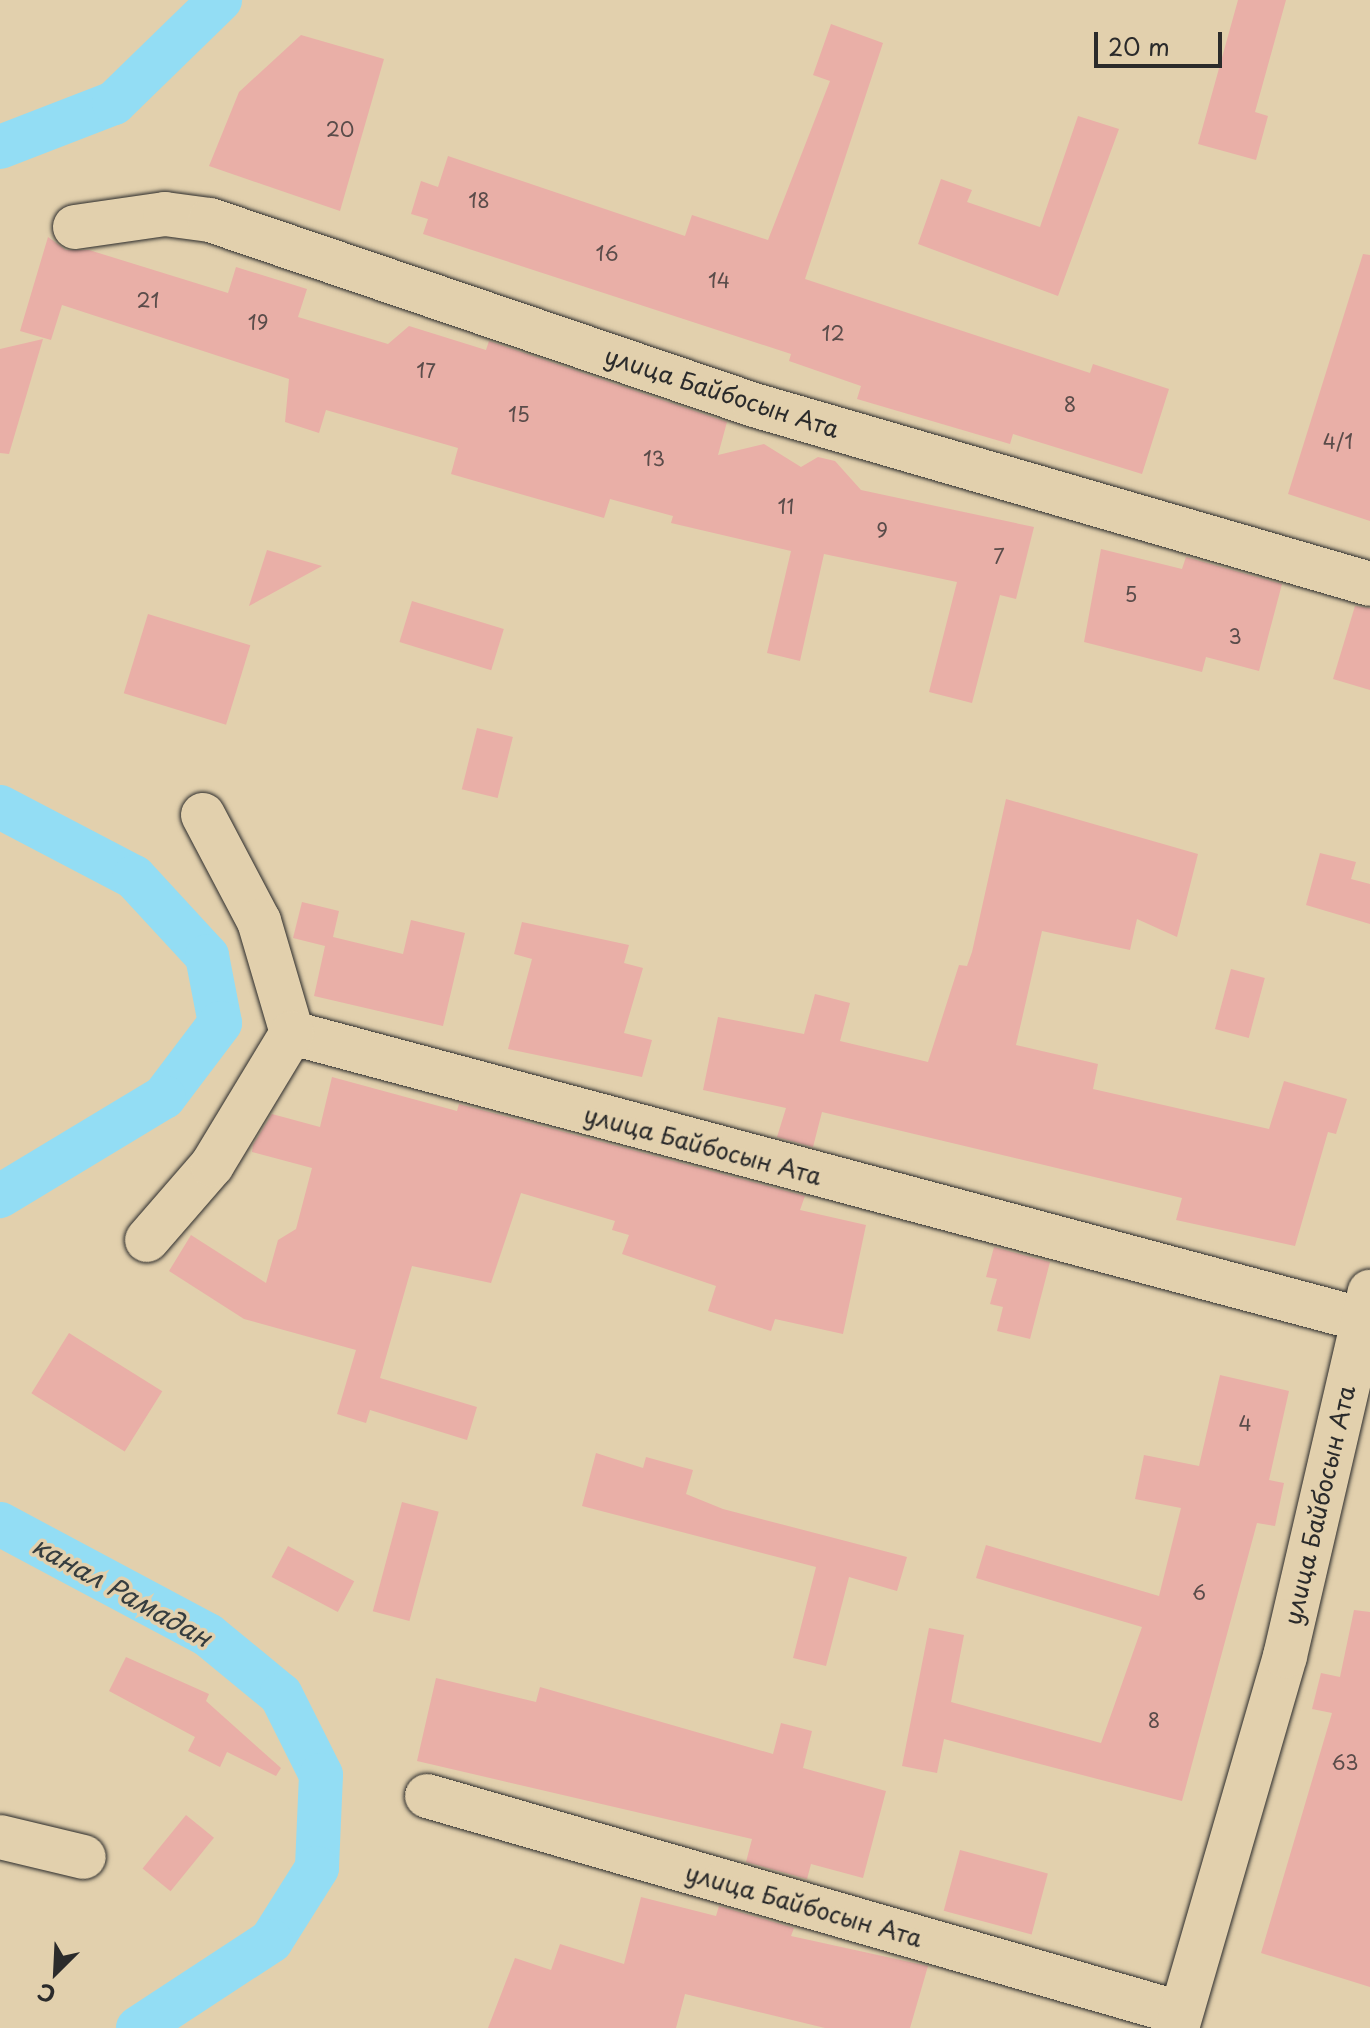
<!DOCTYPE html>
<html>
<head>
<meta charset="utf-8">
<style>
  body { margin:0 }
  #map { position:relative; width:1370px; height:2028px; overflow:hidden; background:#e2d0ad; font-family:"Playpen Sans",sans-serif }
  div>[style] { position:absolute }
  .canal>* { height:44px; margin:-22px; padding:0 22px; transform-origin:22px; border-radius:22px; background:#93ddf4 }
  .building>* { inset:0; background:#e9afa7; transform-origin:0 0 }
  .roads { filter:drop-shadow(0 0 2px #2b2b2b) drop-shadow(0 0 2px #2b2b2b) }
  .minor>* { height:44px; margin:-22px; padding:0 22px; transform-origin:22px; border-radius:22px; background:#e2d0ad }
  span { translate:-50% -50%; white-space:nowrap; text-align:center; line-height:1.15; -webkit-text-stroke:7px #e2d0ad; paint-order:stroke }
  .number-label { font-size:20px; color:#5a4c4a }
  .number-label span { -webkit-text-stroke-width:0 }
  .street-label { font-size:24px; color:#2b2b2b }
  .water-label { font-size:26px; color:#353d3f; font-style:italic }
  .north { position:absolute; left:16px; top:1932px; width:80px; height:80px; -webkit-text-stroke:6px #e2d0ad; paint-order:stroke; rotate:204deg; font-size:22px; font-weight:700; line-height:32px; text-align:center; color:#2b2b2b }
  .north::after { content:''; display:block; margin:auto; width:28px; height:36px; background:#2b2b2b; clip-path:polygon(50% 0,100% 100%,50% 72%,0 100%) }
  .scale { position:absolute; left:1094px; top:32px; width:128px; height:36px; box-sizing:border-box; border:4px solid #2b2b2b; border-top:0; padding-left:10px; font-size:24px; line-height:28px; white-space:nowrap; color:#2b2b2b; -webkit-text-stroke:6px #e2d0ad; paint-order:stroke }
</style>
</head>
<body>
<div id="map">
  <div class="canal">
    <div style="left:0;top:147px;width:122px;rotate:-21.1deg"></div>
    <div style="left:114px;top:103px;width:148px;rotate:-44.2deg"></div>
    <div style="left:0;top:807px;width:151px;rotate:27.6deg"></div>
    <div style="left:134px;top:877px;width:108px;rotate:47.3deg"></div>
    <div style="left:207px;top:956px;width:68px;rotate:79deg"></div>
    <div style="left:220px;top:1023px;width:93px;rotate:127.1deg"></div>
    <div style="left:164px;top:1097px;width:192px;rotate:148.9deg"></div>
    <div style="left:0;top:1524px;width:236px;rotate:28.1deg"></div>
    <div style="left:208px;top:1635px;width:94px;rotate:39.4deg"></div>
    <div style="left:281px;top:1695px;width:89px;rotate:63.4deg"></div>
    <div style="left:321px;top:1775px;width:93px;rotate:92.5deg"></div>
    <div style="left:317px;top:1868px;width:86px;rotate:122.2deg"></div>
    <div style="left:271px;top:1941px;width:159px;rotate:146.8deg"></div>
  </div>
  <div class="building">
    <div style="clip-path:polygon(1238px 0,1286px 0,1255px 112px,1268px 116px,1256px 160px,1198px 144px)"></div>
    <div style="clip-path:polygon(831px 24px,883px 43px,805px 279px,1090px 373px,1093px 364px,1169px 389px,1142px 474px,1013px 434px,1010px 444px,857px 399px,861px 386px,789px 361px,791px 354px,423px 234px,428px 219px,411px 214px,421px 181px,438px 187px,448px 156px,685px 236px,692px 215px,768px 240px,830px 81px,813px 75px)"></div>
    <div style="clip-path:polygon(301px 35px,384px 59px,340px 211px,209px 166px,239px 92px)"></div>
    <div style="clip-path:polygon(1078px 116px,1119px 129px,1058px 296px,918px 244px,941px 179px,972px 190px,967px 202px,1040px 227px)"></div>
    <div style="clip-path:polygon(48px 237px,66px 250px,89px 250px,228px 293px,236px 267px,307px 289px,298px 317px,388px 344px,409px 326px,486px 350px,489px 341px,727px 422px,718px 455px,764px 444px,801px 467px,818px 457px,835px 461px,861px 490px,1034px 527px,1016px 599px,1000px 595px,972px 703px,929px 692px,957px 582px,824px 554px,800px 661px,767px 653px,791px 551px,671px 523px,673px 516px,610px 499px,604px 518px,451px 474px,458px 448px,326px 410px,319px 433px,285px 422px,289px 379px,62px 305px,51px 340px,20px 331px)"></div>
    <div style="clip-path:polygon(1363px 254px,1370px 255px,1370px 521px,1288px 494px)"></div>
    <div style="clip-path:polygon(43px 339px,9px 454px,0 453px,0 349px)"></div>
    <div style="clip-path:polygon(1101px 549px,1182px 569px,1186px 557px,1282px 584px,1259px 671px,1206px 657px,1202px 672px,1084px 642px)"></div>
    <div style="clip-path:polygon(267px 550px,322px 566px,249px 606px)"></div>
    <div style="left:412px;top:601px;width:96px;height:43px;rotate:17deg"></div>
    <div style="clip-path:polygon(1355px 606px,1370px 608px,1370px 690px,1333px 679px)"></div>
    <div style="left:148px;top:614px;width:107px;height:83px;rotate:17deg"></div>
    <div style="left:477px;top:728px;width:37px;height:63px;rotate:14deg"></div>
    <div style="clip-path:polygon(1006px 799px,1198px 854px,1177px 937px,1137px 919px,1130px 950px,1042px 931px,1016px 1045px,1098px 1064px,1093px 1089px,1269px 1129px,1284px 1081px,1347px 1099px,1336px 1134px,1328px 1132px,1295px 1246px,1176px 1220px,1182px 1198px,822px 1112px,813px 1147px,777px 1137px,786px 1108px,703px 1090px,718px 1017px,804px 1034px,815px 994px,850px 1003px,840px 1041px,928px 1062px,959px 965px,967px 966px,972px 952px)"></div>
    <div style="clip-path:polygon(1320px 853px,1356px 862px,1351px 879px,1370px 884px,1370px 924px,1306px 905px)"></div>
    <div style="clip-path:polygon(302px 902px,339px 911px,333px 937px,403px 954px,411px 920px,465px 933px,443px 1026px,314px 996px,325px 946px,293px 938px)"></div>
    <div style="clip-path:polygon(522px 922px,629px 945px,624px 963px,643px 968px,624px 1033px,652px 1040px,642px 1077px,508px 1049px,532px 959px,514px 954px)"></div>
    <div style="left:1231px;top:969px;width:35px;height:62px;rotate:15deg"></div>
    <div style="clip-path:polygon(332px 1077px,457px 1111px,459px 1104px,805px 1196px,800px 1210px,866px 1225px,843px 1334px,775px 1319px,771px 1331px,708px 1311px,716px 1286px,622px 1254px,629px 1235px,612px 1230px,615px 1221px,521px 1193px,491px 1283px,412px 1266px,380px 1378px,477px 1407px,467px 1440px,370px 1410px,366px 1423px,337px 1414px,356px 1350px,244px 1319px,169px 1271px,191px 1235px,266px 1283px,278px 1240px,296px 1229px,312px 1168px,252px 1152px,253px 1145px,272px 1114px,320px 1127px)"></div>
    <div style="clip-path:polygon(994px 1247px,1050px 1262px,1030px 1339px,997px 1331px,1003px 1307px,990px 1304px,997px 1279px,986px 1277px)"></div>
    <div style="left:69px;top:1333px;width:110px;height:71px;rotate:32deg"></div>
    <div style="clip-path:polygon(1220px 1375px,1289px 1391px,1269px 1480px,1284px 1483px,1275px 1526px,1257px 1523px,1182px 1801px,944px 1739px,937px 1773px,902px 1766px,929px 1628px,964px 1635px,951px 1702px,1101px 1743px,1142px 1627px,976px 1578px,986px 1545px,1159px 1596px,1181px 1508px,1135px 1499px,1144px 1455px,1199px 1466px)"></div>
    <div style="clip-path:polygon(596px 1453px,643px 1468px,646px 1457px,693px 1470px,686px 1494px,723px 1509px,907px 1557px,897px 1591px,849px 1577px,826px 1666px,793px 1658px,816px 1567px,582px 1506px)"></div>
    <div style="left:402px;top:1502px;width:38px;height:113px;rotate:15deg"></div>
    <div style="left:288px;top:1546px;width:75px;height:35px;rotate:28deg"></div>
    <div style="clip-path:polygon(1354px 1610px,1370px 1612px,1370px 1987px,1261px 1953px,1332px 1713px,1312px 1709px,1321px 1673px,1340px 1677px)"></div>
    <div style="clip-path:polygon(126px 1657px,209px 1694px,206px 1701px,281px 1768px,276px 1776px,227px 1752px,220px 1767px,188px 1751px,195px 1737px,109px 1691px)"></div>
    <div style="clip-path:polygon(436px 1678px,536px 1702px,540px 1687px,773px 1754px,781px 1723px,812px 1731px,803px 1768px,886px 1791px,863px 1878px,811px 1864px,807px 1879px,746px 1862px,752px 1839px,417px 1761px)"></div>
    <div style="left:186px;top:1815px;width:36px;height:69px;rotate:39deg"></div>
    <div style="left:960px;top:1850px;width:91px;height:63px;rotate:15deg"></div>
    <div style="clip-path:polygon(641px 1897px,716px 1916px,719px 1906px,794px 1928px,791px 1936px,928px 1966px,910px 2028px,825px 2028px,685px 1994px,676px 2028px,488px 2028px,515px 1958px,551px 1970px,560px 1944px,624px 1964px)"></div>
  </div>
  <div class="roads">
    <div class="minor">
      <div style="left:75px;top:227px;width:91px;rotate:-8.2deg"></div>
      <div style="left:165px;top:214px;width:45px;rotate:7.6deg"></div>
      <div style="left:210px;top:220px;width:575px;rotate:18.78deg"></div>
      <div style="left:754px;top:405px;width:641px;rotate:16.2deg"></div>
      <div style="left:203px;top:815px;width:120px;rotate:62.2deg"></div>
      <div style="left:259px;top:921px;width:117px;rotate:73.6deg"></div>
      <div style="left:292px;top:1033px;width:1106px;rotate:14.99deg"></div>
      <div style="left:147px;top:1240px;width:99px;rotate:-49.1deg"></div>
      <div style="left:212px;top:1165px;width:154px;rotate:-58.8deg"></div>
      <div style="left:427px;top:1796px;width:784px;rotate:16.08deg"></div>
      <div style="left:0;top:1837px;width:86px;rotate:13.4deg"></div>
      <div style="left:1177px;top:2028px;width:387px;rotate:-73.8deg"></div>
      <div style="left:1285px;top:1656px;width:374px;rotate:-76.9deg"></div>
    </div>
  </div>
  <div class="number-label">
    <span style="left:340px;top:129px">20</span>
    <span style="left:479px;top:200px">18</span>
    <span style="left:607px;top:253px">16</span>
    <span style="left:719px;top:280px">14</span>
    <span style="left:148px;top:300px">21</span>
    <span style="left:258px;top:322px">19</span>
    <span style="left:833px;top:333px">12</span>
    <span style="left:426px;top:370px">17</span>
    <span style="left:1070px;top:404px">8</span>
    <span style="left:519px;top:414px">15</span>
    <span style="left:1338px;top:441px">4/1</span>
    <span style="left:654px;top:458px">13</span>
    <span style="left:786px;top:506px">11</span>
    <span style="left:882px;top:530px">9</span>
    <span style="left:999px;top:556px">7</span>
    <span style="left:1131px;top:594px">5</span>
    <span style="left:1235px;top:636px">3</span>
    <span style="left:1245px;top:1423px">4</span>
    <span style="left:1199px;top:1592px">6</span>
    <span style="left:1154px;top:1720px">8</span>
    <span style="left:1345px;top:1762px">63</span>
  </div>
  <div class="street-label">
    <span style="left:722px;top:392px;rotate:18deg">улица Байбосын Ата</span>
    <span style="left:703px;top:1145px;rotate:15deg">улица Байбосын Ата</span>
    <span style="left:1319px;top:1505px;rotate:-77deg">улица Байбосын Ата</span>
    <span style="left:804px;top:1905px;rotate:16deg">улица Байбосын Ата</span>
  </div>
  <div class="water-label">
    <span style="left:122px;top:1591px;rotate:29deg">канал Рамадан</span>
  </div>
  <div class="north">С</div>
  <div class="scale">20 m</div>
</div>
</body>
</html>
